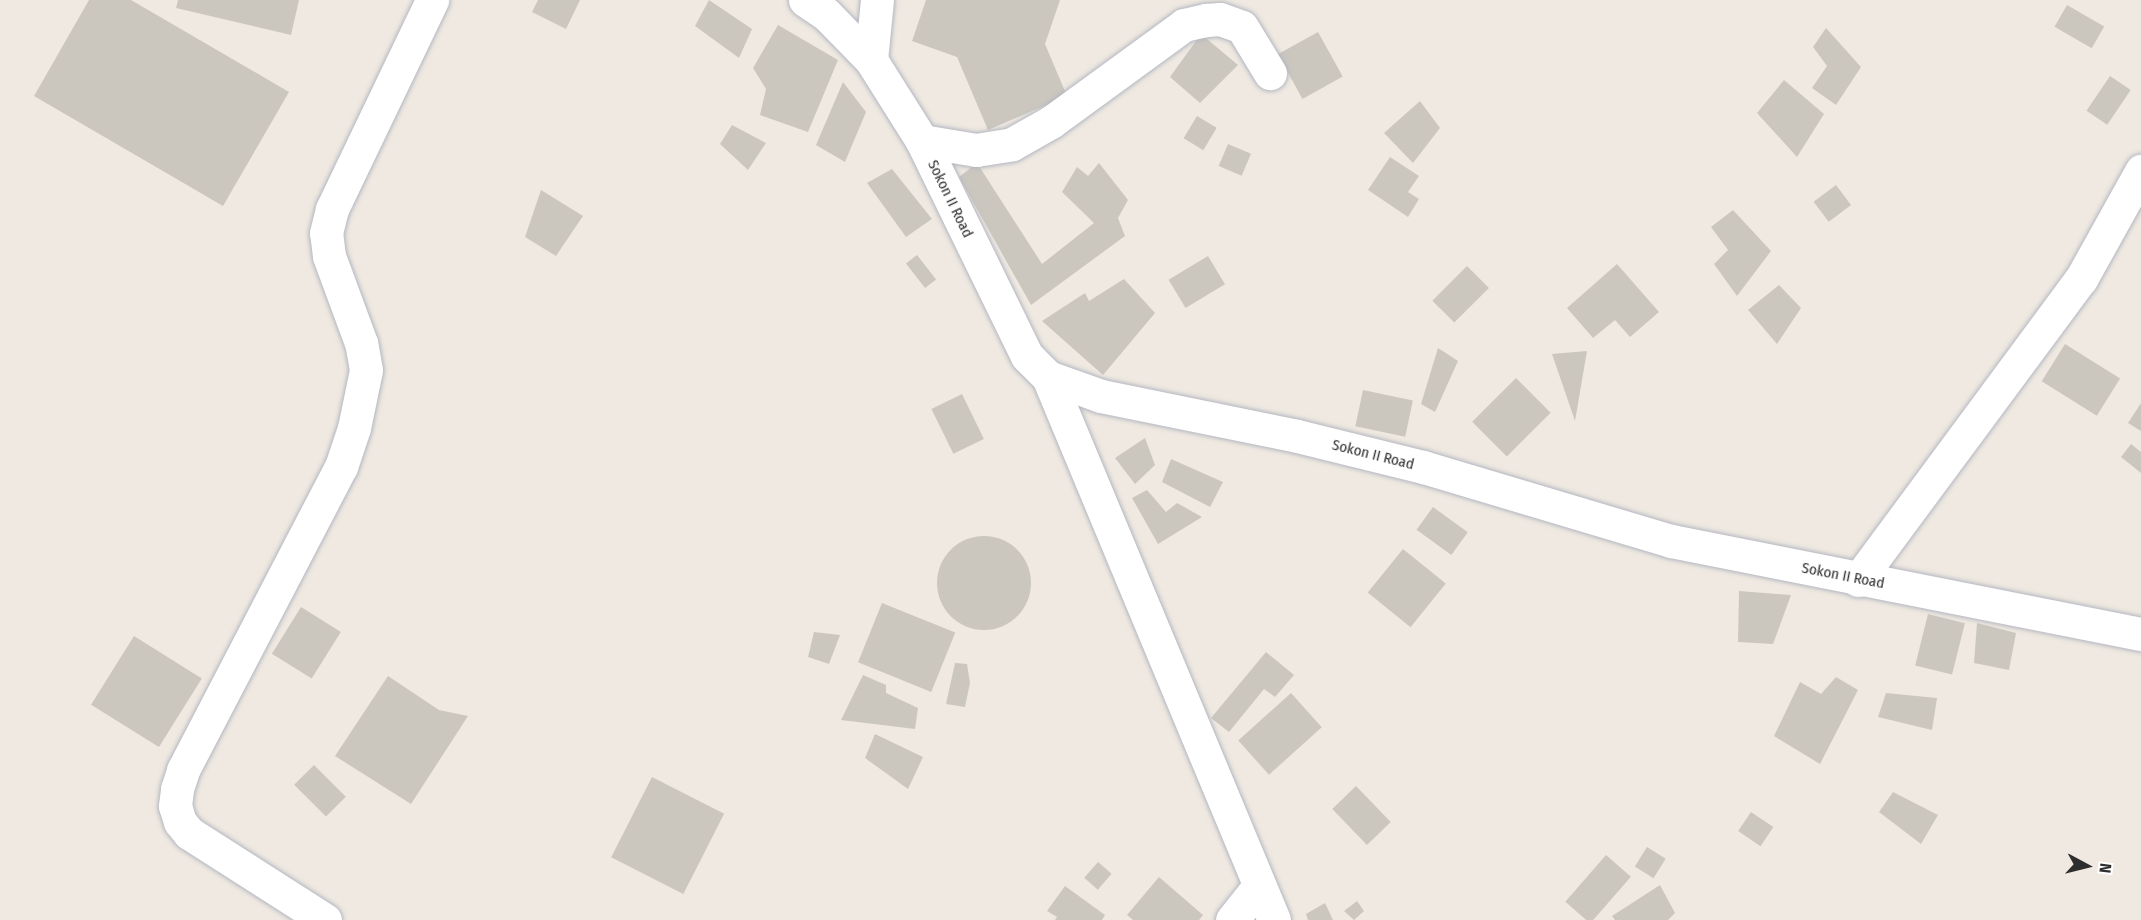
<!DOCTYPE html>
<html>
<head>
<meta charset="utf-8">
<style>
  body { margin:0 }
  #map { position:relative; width:2141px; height:920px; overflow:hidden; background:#efe9e1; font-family:"Fira Sans Condensed",sans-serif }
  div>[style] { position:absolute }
  .building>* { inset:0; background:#cbc7bf; transform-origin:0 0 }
  .round { border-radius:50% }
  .roads { filter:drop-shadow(0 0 2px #b4b7c1) drop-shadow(0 0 2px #b4b7c1) }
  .minor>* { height:33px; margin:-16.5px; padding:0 16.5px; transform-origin:16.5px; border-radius:16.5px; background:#fff }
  span { translate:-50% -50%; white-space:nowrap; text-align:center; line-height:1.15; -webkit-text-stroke:5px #fff; paint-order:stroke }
  .street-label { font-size:15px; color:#2e2e2e }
  .north { position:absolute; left:2057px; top:836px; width:60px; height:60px; -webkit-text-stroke:4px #fff; paint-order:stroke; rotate:97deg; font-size:16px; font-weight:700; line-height:24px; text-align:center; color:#2e2e2e }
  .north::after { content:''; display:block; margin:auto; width:21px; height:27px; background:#2e2e2e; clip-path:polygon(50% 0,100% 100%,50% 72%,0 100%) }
</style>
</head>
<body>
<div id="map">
  <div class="building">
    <div style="clip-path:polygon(89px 0,131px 0,289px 92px,223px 206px,34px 96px)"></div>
    <div style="clip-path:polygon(178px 0,299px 0,291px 35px,176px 8px)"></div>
    <div style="clip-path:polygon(538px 0,580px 0,566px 29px,532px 12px)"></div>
    <div style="clip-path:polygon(709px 0,752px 29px,739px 58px,695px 26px)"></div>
    <div style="clip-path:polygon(926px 0,1060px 0,1045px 44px,1067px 96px,988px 130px,957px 57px,912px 41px)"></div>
    <div style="left:2067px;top:5px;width:43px;height:25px;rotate:30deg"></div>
    <div style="clip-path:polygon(778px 25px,838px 60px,808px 132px,760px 115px,766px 89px,753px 68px)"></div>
    <div style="clip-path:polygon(1826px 28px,1861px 67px,1836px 105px,1812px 88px,1827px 66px,1813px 47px)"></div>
    <div style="left:1318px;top:32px;width:51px;height:46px;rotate:61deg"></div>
    <div style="clip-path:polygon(1201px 34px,1238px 65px,1200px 103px,1170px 77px)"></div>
    <div style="left:2110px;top:76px;width:25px;height:42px;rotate:34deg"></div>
    <div style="clip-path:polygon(1784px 80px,1824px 114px,1797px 157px,1757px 113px)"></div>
    <div style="clip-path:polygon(843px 82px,866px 112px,845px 162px,816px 145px)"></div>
    <div style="clip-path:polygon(1420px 101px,1440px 128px,1413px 163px,1384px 133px)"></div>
    <div style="left:1197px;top:116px;width:23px;height:26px;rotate:31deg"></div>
    <div style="clip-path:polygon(732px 125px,766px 143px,748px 170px,720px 144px)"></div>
    <div style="left:1228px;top:144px;width:25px;height:24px;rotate:23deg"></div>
    <div style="clip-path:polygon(1390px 157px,1419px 176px,1408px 192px,1419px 199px,1408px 217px,1368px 190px)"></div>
    <div style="clip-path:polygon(977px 163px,1042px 264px,1094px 223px,1062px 192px,1077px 167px,1088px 176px,1099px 163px,1128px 200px,1118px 218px,1125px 236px,1031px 305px,959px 177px)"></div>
    <div style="clip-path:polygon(892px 169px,932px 219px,906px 237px,867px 183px)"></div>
    <div style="left:1836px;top:185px;width:25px;height:28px;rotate:53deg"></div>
    <div style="clip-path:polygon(541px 190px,583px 216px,556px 256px,525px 237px)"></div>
    <div style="clip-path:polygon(1733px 210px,1771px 251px,1737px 296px,1714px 264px,1728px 250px,1711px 227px)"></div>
    <div style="left:917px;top:255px;width:31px;height:14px;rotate:52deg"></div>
    <div style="left:1208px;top:256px;width:33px;height:46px;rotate:59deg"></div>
    <div style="clip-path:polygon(1617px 264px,1659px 312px,1630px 337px,1615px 320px,1593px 338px,1567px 308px)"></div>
    <div style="left:1467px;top:266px;width:31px;height:49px;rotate:45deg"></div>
    <div style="clip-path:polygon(1124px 279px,1155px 313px,1103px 375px,1042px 321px,1085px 293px,1089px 301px)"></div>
    <div style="clip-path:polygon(1779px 285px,1801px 308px,1777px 344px,1748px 310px)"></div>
    <div style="left:2065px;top:344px;width:65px;height:44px;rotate:32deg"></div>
    <div style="clip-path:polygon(1438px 348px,1458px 361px,1435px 412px,1421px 404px)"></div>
    <div style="clip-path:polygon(1587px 351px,1575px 421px,1552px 354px)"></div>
    <div style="left:1516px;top:378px;width:49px;height:62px;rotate:45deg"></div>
    <div style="left:1363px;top:390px;width:51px;height:37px;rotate:12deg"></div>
    <div style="left:962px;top:394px;width:50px;height:34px;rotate:64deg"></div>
    <div style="clip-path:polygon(2141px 403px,2141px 431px,2128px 423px)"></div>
    <div style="clip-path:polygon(1145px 438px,1155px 465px,1135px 484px,1115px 458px)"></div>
    <div style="clip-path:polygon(2131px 444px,2141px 452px,2141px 473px,2121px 457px)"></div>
    <div style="clip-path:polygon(1171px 459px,1223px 482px,1210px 507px,1162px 482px)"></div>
    <div style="clip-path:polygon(1147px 490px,1166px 512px,1177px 503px,1202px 517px,1158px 544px,1132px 498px)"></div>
    <div style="left:1433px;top:507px;width:43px;height:28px;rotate:36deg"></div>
    <div class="round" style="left:937px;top:536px;width:94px;height:94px"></div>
    <div style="left:1403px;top:549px;width:55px;height:56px;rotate:39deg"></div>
    <div style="clip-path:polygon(1739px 591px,1791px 595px,1773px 644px,1738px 642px)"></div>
    <div style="left:882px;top:603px;width:79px;height:64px;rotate:22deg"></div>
    <div style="left:301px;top:607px;width:47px;height:55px;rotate:32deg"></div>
    <div style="left:1928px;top:614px;width:38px;height:53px;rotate:14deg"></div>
    <div style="clip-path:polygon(1977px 623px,2016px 633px,2009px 670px,1974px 663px)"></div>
    <div style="clip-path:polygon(814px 632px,840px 635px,829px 664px,808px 657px)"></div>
    <div style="left:134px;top:636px;width:80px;height:81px;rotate:32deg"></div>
    <div style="clip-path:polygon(1266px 652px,1294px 675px,1275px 697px,1264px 689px,1229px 732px,1211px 718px)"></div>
    <div style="clip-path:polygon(955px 663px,967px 664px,970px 683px,965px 707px,946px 704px)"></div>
    <div style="clip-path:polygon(863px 675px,886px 685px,886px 693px,918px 708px,915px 729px,841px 720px)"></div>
    <div style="clip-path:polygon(388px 676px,439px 710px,468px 716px,411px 804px,335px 756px)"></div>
    <div style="clip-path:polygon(1836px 677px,1858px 690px,1820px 764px,1774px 736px,1800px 682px,1821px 694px)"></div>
    <div style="left:1291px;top:693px;width:46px;height:71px;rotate:48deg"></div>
    <div style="clip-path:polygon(1886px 693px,1937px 698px,1932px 730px,1878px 717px)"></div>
    <div style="clip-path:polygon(875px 734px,923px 757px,908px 789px,865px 758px)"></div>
    <div style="left:314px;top:765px;width:45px;height:28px;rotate:45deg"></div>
    <div style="left:652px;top:777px;width:81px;height:90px;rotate:27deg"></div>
    <div style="left:1356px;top:786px;width:50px;height:33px;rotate:46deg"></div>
    <div style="clip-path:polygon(1893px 792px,1938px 815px,1921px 844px,1879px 812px)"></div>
    <div style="left:1751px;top:812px;width:27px;height:23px;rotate:34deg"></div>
    <div style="left:1647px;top:847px;width:22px;height:23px;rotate:32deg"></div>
    <div style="left:1606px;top:855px;width:33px;height:62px;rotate:41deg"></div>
    <div style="left:1098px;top:862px;width:18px;height:21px;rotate:41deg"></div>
    <div style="clip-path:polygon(1159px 877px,1203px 915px,1199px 920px,1133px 920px,1127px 915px)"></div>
    <div style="clip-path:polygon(1660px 885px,1675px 913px,1668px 920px,1615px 920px,1612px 916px)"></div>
    <div style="clip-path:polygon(1065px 886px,1105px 915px,1102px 920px,1055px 920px,1057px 917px,1047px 911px)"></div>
    <div style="clip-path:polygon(1357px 901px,1364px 911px,1354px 920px,1344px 911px)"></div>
    <div style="clip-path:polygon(1325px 903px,1333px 920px,1308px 920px,1306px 914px)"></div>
  </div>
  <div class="roads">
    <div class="minor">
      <div style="left:805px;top:0;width:25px;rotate:34deg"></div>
      <div style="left:826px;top:14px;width:64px;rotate:45.6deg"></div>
      <div style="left:871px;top:60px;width:96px;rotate:57.8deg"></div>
      <div style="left:922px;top:141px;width:239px;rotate:64deg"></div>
      <div style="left:1027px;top:356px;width:30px;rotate:45deg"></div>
      <div style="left:1048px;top:377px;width:56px;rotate:19.7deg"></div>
      <div style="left:1101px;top:396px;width:200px;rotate:11.5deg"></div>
      <div style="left:1297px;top:436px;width:130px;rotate:13.8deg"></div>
      <div style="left:1423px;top:467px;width:259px;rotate:16.6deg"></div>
      <div style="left:1671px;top:541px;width:479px;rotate:11.2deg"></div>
      <div style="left:871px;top:60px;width:60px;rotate:-84.3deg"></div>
      <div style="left:922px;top:141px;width:55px;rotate:9.5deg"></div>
      <div style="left:976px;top:150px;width:36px;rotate:-9deg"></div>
      <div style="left:1012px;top:144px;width:45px;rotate:-29.4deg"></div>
      <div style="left:1051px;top:122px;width:165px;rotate:-36.1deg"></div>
      <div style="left:1184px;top:25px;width:23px;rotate:-13deg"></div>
      <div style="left:1206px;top:20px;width:14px;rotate:-4deg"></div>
      <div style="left:1220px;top:19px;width:23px;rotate:20deg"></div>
      <div style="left:1242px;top:27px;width:54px;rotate:58.7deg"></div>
      <div style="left:1048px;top:377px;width:588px;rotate:67.4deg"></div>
      <div style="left:1858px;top:580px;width:375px;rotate:-53.5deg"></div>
      <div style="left:2081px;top:279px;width:124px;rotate:-60.9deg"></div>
      <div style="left:325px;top:920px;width:161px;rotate:-147.4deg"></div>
      <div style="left:189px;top:833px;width:14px;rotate:-129deg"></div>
      <div style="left:180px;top:822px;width:17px;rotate:-107deg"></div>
      <div style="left:175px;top:806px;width:17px;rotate:-83deg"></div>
      <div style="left:177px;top:789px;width:20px;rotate:-72deg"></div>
      <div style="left:183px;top:770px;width:342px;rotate:-62.5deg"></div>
      <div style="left:341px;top:467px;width:41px;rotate:-71.6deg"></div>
      <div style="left:354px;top:428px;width:59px;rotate:-78.3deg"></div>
      <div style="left:366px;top:370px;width:27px;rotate:-100deg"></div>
      <div style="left:361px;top:343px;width:93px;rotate:-110.2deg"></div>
      <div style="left:329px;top:256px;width:23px;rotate:-97deg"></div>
      <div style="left:326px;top:233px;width:25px;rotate:-76deg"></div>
      <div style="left:332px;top:209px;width:232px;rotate:-64.4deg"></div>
      <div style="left:1232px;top:920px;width:43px;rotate:-51.5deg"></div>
    </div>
  </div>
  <div class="street-label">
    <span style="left:950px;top:199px;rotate:64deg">Sokon II Road</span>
    <span style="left:1373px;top:455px;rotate:14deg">Sokon II Road</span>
    <span style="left:1843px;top:576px;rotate:11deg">Sokon II Road</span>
  </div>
  <div class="north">N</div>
</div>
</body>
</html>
